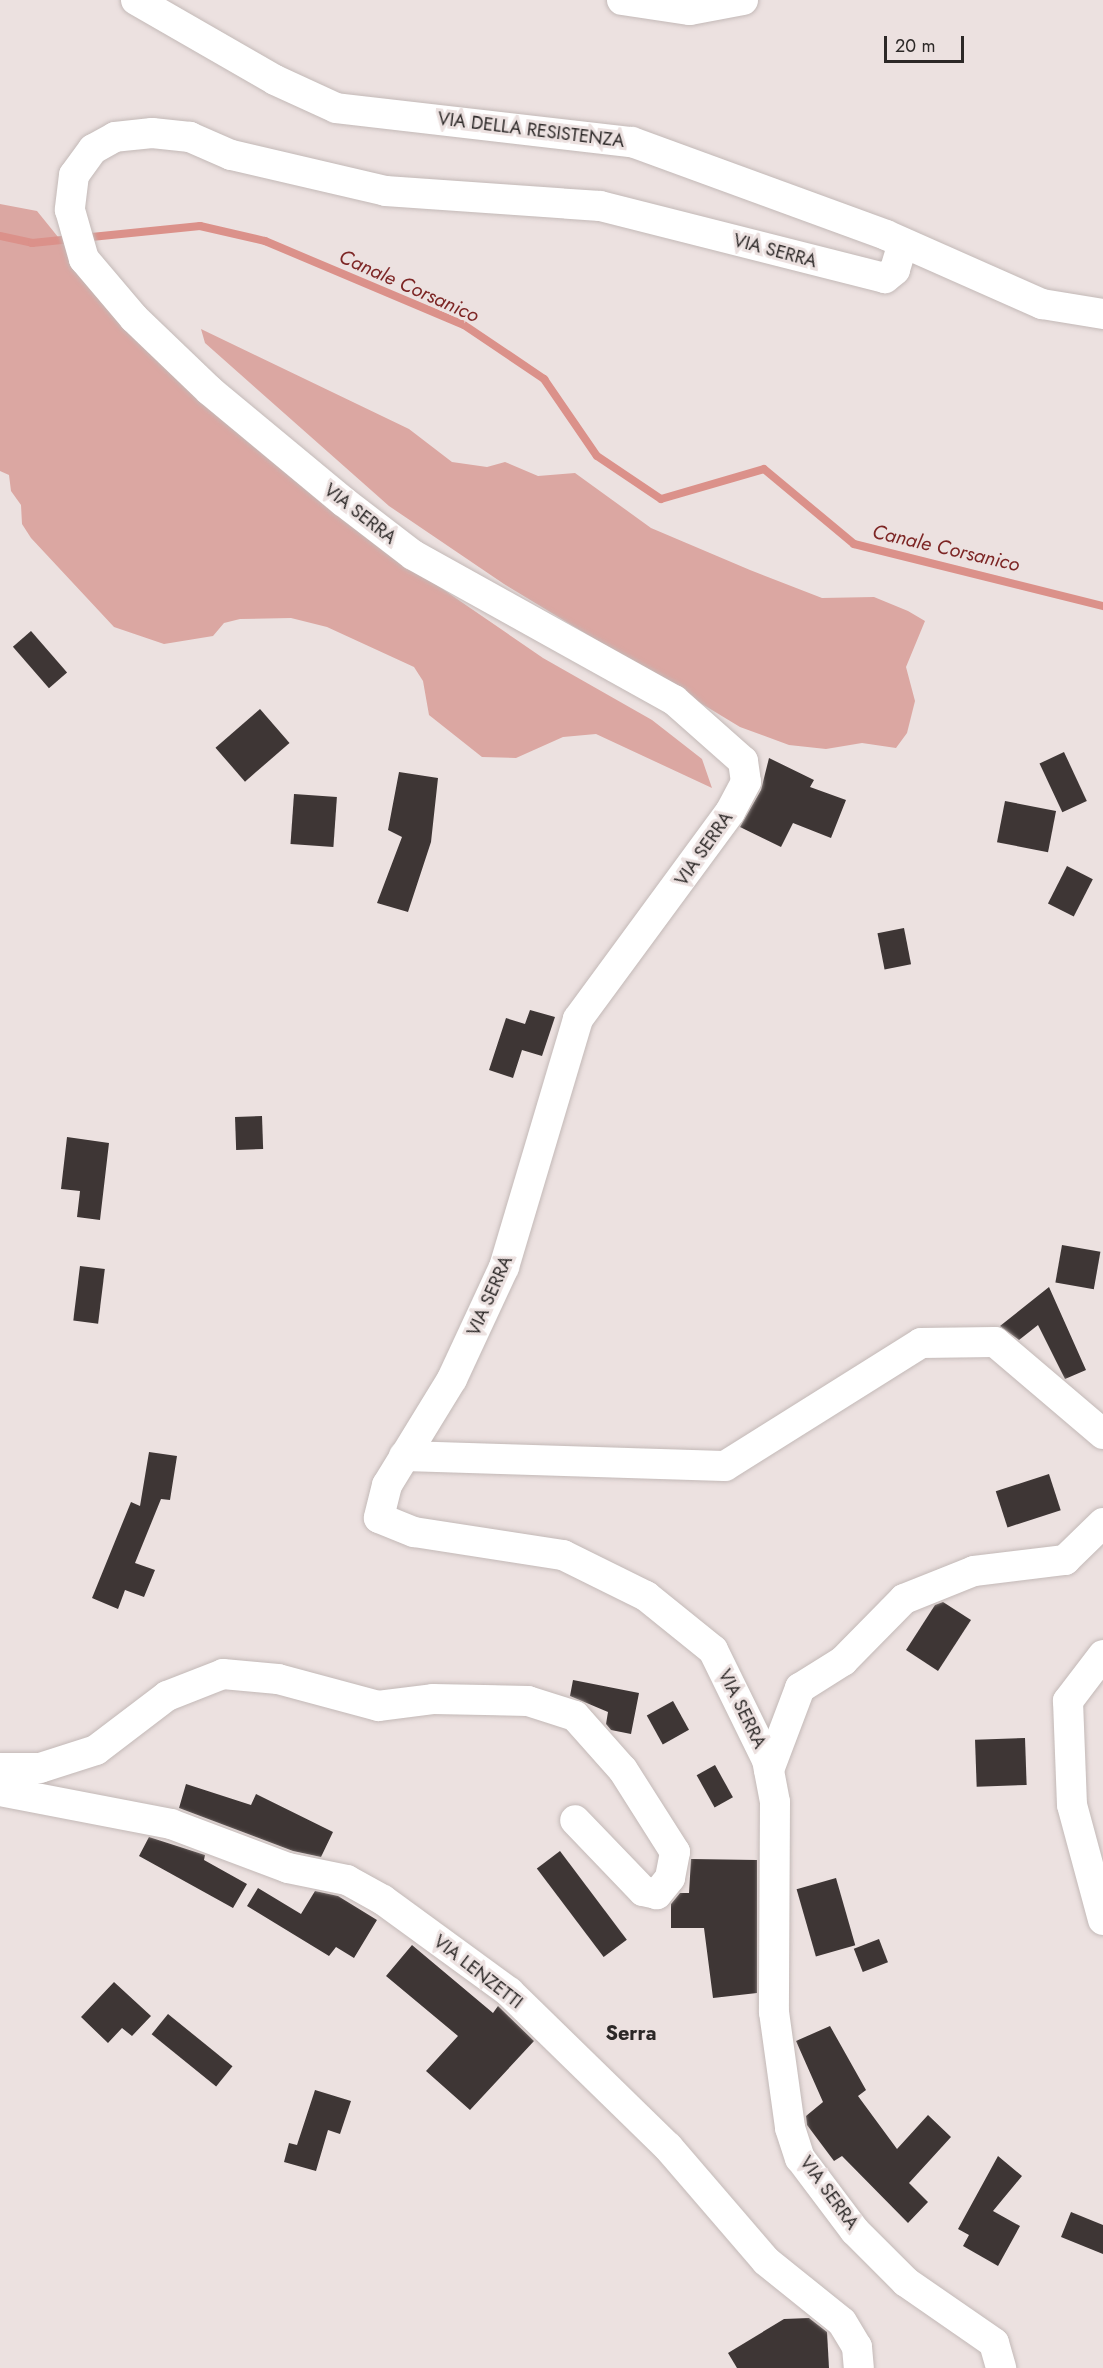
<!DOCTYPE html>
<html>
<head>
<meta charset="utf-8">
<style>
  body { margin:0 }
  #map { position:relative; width:1103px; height:2368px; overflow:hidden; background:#ece1e0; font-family:Jost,sans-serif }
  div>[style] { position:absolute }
  .green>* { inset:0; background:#dba7a2 }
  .stream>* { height:8px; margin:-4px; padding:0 4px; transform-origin:4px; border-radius:4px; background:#db918a }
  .building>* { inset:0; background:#3e3635; transform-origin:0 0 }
  .roads { filter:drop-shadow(0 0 2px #c3b9b7) drop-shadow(0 0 2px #c3b9b7) }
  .minor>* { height:30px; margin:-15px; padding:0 15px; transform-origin:15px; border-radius:15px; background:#fff }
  span { translate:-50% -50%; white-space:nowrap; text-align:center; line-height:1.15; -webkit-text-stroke:6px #ece1e0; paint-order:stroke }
  .street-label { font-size:18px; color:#2c2827 }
  .water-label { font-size:20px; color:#7d2625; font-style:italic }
  .neighbourhood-label { font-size:20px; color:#2c2827; font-weight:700 }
  .scale { position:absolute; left:884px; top:36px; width:80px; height:27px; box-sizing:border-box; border:3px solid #2c2827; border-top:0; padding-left:8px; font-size:18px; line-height:21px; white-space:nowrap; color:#2c2827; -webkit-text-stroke:4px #ece1e0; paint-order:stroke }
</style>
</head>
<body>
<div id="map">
  <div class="green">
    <div style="clip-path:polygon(0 204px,37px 211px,71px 253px,390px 553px,543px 658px,652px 720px,702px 759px,712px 788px,596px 734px,563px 737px,516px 758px,482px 757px,429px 715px,423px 681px,414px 667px,327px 627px,291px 618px,240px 619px,224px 623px,213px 636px,164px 644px,114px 627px,31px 538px,22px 524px,21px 505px,11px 491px,9px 475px,0 471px)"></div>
    <div style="clip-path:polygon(201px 329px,409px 429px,452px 462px,487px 467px,505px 462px,538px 476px,575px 473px,651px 528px,750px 570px,822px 598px,874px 597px,908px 611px,925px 621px,906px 667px,915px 701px,907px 733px,896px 748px,862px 743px,826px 749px,789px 745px,740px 727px,504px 584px,389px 506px,205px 343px)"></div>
  </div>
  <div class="stream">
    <div style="left:0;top:236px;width:33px;rotate:12deg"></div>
    <div style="left:32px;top:243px;width:169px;rotate:-5.8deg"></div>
    <div style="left:200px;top:226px;width:67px;rotate:13deg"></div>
    <div style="left:265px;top:241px;width:216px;rotate:22.9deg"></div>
    <div style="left:464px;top:325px;width:97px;rotate:34deg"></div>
    <div style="left:544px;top:379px;width:93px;rotate:55.5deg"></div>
    <div style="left:597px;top:456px;width:77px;rotate:33.9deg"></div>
    <div style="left:661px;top:499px;width:107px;rotate:-16.2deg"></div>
    <div style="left:764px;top:469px;width:117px;rotate:39.8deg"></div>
    <div style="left:854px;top:544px;width:257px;rotate:14deg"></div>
  </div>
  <div class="building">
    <div style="left:31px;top:631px;width:55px;height:24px;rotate:49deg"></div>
    <div style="left:260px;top:709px;width:45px;height:59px;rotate:49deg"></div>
    <div style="left:1064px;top:752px;width:54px;height:27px;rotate:65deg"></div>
    <div style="clip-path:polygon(769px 758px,814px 780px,810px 787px,846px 800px,831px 838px,793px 823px,781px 847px,740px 827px,761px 790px)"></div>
    <div style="clip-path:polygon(399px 772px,438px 778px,431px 842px,408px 912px,377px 903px,402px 837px,388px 830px)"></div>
    <div style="left:294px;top:794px;width:43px;height:50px;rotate:4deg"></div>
    <div style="left:1005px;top:801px;width:52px;height:42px;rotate:11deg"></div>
    <div style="left:1067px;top:866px;width:29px;height:42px;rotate:27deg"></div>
    <div style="left:904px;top:928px;width:37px;height:27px;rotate:79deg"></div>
    <div style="clip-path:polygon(530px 1010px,555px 1017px,542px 1056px,522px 1050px,513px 1078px,489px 1070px,506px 1018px,525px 1024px)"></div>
    <div style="left:262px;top:1116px;width:33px;height:27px;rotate:88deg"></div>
    <div style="clip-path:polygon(67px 1137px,109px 1143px,100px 1220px,77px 1217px,80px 1191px,61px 1189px)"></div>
    <div style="left:1062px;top:1245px;width:39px;height:38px;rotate:10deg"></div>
    <div style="left:80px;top:1266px;width:25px;height:55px;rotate:7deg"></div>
    <div style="clip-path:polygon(1049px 1287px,1086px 1370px,1065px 1379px,1038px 1325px,1019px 1340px,1000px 1326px)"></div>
    <div style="clip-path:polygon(149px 1452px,177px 1456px,170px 1500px,161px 1499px,135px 1563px,155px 1570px,144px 1597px,125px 1590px,118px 1609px,92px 1598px,131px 1502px,140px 1506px)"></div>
    <div style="left:1049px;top:1474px;width:38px;height:56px;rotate:72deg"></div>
    <div style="clip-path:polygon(943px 1602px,971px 1620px,938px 1671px,906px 1650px,935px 1605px)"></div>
    <div style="clip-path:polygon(573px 1680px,639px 1693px,631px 1734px,611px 1730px,606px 1724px,608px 1712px,570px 1696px)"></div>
    <div style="left:673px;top:1701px;width:33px;height:30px;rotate:61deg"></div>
    <div style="left:1025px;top:1738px;width:47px;height:50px;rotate:88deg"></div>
    <div style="left:715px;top:1765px;width:37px;height:21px;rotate:61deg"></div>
    <div style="clip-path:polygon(186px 1784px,251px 1805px,256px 1794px,333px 1832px,321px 1857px,293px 1851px,179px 1808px)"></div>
    <div style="clip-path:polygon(149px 1837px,205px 1855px,204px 1860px,247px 1884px,233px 1908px,139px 1856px)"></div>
    <div style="left:560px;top:1851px;width:111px;height:29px;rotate:53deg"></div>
    <div style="clip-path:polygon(691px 1859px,757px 1860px,757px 1993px,713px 1998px,704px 1928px,671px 1928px,671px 1904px,680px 1893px,689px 1893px)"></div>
    <div style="left:836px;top:1878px;width:70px;height:41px;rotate:74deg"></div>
    <div style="clip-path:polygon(258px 1888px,301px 1914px,315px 1891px,338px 1896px,377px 1920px,354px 1958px,336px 1947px,329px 1956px,247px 1906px)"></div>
    <div style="left:879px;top:1939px;width:25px;height:27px;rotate:69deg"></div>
    <div style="clip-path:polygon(412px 1945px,493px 2013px,498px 2006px,534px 2041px,470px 2110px,426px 2071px,458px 2036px,386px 1976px)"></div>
    <div style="clip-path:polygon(114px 1982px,151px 2016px,132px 2036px,122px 2028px,108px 2043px,81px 2017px)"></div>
    <div style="left:168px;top:2014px;width:83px;height:26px;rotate:39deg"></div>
    <div style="clip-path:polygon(830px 2026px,866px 2090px,858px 2096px,897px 2149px,928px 2115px,951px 2137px,909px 2183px,928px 2202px,908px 2223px,842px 2156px,834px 2161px,807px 2125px,806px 2116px,823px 2102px,796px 2041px)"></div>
    <div style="clip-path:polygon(315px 2090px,351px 2101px,340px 2134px,328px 2130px,316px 2171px,284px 2162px,289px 2143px,297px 2145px)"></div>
    <div style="clip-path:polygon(998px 2156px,1022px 2176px,993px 2211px,1020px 2226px,998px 2266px,963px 2246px,969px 2235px,958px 2229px)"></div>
    <div style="clip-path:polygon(1071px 2212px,1103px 2225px,1103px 2254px,1061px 2237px)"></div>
    <div style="clip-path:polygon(809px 2318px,827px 2332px,829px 2368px,737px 2368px,728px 2353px,784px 2319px)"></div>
  </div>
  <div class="roads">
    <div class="minor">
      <div style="left:136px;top:0;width:160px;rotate:29.9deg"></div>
      <div style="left:275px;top:80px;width:67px;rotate:24.7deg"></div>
      <div style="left:336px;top:108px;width:298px;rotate:6.6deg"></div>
      <div style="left:632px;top:142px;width:270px;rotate:20.1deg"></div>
      <div style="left:886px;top:235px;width:171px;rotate:23.9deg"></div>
      <div style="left:1042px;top:304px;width:62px;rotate:9.3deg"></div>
      <div style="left:622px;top:0;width:69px;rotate:8.4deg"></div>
      <div style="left:690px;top:10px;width:54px;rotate:-10.7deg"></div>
      <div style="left:903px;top:243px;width:28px;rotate:107deg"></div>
      <div style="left:895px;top:270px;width:13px;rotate:141deg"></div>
      <div style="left:885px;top:278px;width:294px;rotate:-165.8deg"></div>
      <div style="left:600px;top:206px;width:215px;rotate:-176deg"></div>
      <div style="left:386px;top:191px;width:159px;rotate:-166.9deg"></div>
      <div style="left:231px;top:155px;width:45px;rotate:-156.3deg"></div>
      <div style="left:190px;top:137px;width:38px;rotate:-174deg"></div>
      <div style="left:152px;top:133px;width:37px;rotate:174deg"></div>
      <div style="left:115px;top:137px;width:25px;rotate:151deg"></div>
      <div style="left:93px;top:149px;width:32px;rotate:126deg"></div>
      <div style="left:74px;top:175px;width:35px;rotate:97deg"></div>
      <div style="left:70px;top:210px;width:51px;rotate:74.1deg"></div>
      <div style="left:84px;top:259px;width:77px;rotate:49.7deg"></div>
      <div style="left:134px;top:318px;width:104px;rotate:43.8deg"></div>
      <div style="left:209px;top:390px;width:175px;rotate:39.7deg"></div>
      <div style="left:344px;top:502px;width:87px;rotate:37.5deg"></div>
      <div style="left:413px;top:555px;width:299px;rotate:29.1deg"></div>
      <div style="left:674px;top:700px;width:92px;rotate:41.5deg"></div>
      <div style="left:743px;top:761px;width:21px;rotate:82deg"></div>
      <div style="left:746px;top:782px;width:34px;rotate:118deg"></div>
      <div style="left:730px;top:812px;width:257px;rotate:126.3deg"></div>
      <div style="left:578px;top:1019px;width:259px;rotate:106.6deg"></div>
      <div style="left:504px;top:1267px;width:123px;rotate:114.9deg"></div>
      <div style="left:452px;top:1379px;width:124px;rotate:121.5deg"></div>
      <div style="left:387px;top:1485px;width:34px;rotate:104deg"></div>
      <div style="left:379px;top:1518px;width:38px;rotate:22deg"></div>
      <div style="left:414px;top:1532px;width:151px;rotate:8.8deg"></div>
      <div style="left:563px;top:1555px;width:93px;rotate:26.3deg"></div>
      <div style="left:646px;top:1596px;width:86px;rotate:38.9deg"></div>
      <div style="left:713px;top:1650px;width:123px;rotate:63.9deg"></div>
      <div style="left:767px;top:1760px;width:43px;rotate:79.2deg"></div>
      <div style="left:775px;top:1802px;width:210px;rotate:90.3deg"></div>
      <div style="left:774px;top:2012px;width:117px;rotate:82.1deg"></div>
      <div style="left:790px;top:2128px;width:32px;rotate:72deg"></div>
      <div style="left:800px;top:2158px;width:91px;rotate:53deg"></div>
      <div style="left:855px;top:2231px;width:72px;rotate:45deg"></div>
      <div style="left:906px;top:2282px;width:107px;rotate:34.7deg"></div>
      <div style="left:994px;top:2343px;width:26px;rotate:74deg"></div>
      <div style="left:404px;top:1456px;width:321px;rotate:1.8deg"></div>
      <div style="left:725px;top:1466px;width:231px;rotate:-32.1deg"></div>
      <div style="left:921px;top:1343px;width:74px;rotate:-0.8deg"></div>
      <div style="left:995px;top:1342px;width:142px;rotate:40.4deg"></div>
      <div style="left:1103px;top:1655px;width:58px;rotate:127.3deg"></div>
      <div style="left:1068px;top:1701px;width:104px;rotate:87.8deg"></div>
      <div style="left:1072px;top:1805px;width:119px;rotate:74.9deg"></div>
      <div style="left:0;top:1768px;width:40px"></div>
      <div style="left:40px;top:1768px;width:59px;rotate:-17.8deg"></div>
      <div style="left:96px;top:1750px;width:89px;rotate:-37.3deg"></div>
      <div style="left:167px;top:1696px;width:60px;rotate:-21.4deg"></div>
      <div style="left:223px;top:1674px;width:55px;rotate:5.2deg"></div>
      <div style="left:278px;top:1679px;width:104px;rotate:15.1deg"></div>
      <div style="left:378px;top:1706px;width:55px;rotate:-7.3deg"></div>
      <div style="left:433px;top:1699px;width:95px;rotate:1.2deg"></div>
      <div style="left:528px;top:1701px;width:49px;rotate:17.7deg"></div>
      <div style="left:575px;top:1716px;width:72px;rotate:48.4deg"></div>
      <div style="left:623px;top:1770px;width:97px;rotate:57.6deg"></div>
      <div style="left:675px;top:1852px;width:26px;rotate:101deg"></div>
      <div style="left:670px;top:1878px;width:21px;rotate:129deg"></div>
      <div style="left:657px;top:1894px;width:14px;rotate:-168deg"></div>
      <div style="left:643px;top:1891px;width:98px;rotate:-133.8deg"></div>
      <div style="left:769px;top:1770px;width:88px;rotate:-69.3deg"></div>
      <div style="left:800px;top:1688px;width:51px;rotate:-32.1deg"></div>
      <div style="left:843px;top:1661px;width:87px;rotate:-45.5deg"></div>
      <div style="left:904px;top:1599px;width:75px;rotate:-21.8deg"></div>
      <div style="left:974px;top:1571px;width:92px;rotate:-6.9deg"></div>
      <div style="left:1065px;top:1560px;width:53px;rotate:-44.2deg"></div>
      <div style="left:0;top:1791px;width:174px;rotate:10.9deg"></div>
      <div style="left:171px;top:1824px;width:125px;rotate:20.6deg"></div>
      <div style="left:288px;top:1868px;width:60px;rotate:11.5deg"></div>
      <div style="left:347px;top:1880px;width:41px;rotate:29.1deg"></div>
      <div style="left:383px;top:1900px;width:156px;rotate:36.1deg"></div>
      <div style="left:509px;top:1992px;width:222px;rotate:44.3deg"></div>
      <div style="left:668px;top:2147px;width:150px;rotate:49.3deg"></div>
      <div style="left:766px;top:2261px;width:97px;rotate:38.8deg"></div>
      <div style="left:842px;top:2322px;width:29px;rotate:59deg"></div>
      <div style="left:857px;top:2347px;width:21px;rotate:85deg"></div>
    </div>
  </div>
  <div class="street-label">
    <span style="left:531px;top:130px;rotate:7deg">VIA DELLA RESISTENZA</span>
    <span style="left:775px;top:251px;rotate:15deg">VIA SERRA</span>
    <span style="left:360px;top:514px;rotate:38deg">VIA SERRA</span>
    <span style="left:704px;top:849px;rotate:-55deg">VIA SERRA</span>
    <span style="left:490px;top:1296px;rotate:-66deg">VIA SERRA</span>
    <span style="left:742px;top:1709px;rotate:64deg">VIA SERRA</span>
    <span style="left:478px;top:1972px;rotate:38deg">VIA LENZETTI</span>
    <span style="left:829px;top:2193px;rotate:54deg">VIA SERRA</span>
  </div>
  <div class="water-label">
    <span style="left:409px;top:286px;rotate:24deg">Canale Corsanico</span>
    <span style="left:946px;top:548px;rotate:13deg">Canale Corsanico</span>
  </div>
  <div class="neighbourhood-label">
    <span style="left:631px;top:2033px">Serra</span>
  </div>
  <div class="scale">20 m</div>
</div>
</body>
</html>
